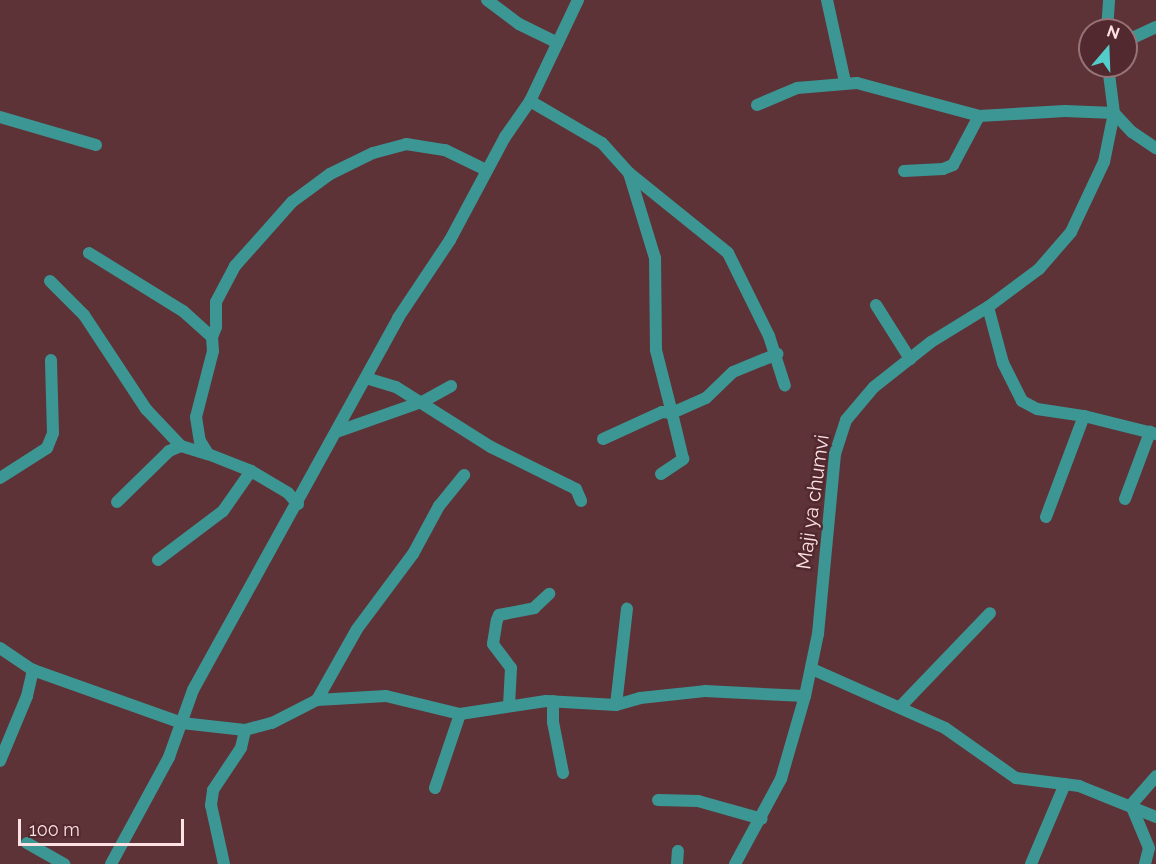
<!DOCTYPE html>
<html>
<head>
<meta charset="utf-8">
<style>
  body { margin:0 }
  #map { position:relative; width:1156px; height:864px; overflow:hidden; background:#5d3338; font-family:Raleway,sans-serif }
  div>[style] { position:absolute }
  .minor>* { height:12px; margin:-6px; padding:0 6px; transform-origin:6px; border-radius:6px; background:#3c9794 }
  span { translate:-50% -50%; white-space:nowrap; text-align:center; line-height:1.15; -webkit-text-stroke:5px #52292e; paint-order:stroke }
  .street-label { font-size:20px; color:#fde1e3 }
  .north { position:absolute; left:1078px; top:18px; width:60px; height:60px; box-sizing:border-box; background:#52292e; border:2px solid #967376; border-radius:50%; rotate:19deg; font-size:16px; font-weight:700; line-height:24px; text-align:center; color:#fde1e3 }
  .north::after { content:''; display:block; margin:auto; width:21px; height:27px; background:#53cdc9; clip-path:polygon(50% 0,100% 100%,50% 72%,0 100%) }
  .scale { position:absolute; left:18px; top:819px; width:166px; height:27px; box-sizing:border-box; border:3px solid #fde1e3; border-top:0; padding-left:8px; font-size:18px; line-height:21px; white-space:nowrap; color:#fde1e3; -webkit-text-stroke:4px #52292e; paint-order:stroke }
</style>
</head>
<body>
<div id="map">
  <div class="minor">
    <div style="left:487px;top:0;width:40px;rotate:37deg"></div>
    <div style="left:519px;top:24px;width:43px;rotate:26deg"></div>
    <div style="left:827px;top:0;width:84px;rotate:77.6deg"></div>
    <div style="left:1107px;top:30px;width:30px;rotate:-86deg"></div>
    <div style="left:1126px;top:41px;width:33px;rotate:-25deg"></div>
    <div style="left:530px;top:101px;width:83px;rotate:30.3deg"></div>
    <div style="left:602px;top:143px;width:40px;rotate:48deg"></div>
    <div style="left:629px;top:173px;width:127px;rotate:38.9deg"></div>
    <div style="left:728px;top:253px;width:93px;rotate:63.7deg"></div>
    <div style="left:769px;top:336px;width:52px;rotate:72.3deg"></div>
    <div style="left:757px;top:105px;width:43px;rotate:-23deg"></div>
    <div style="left:797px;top:88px;width:60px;rotate:-4.8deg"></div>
    <div style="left:857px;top:83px;width:126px;rotate:15.1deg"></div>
    <div style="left:979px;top:116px;width:86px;rotate:-3.3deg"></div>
    <div style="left:1065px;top:111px;width:49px;rotate:2.3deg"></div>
    <div style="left:1114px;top:113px;width:26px;rotate:47deg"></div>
    <div style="left:1132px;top:132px;width:29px;rotate:34deg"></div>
    <div style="left:0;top:117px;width:100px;rotate:16.3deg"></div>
    <div style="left:904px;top:171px;width:39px;rotate:-3deg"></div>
    <div style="left:943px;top:169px;width:11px;rotate:-22deg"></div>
    <div style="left:953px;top:165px;width:55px;rotate:-62deg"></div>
    <div style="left:89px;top:253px;width:110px;rotate:31.7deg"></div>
    <div style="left:183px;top:311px;width:39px;rotate:42deg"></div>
    <div style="left:212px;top:337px;width:14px;rotate:86deg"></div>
    <div style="left:213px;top:351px;width:68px;rotate:104.4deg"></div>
    <div style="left:196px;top:417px;width:24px;rotate:81deg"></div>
    <div style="left:200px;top:441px;width:15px;rotate:58deg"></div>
    <div style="left:208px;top:454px;width:46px;rotate:21.6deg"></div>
    <div style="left:251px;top:471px;width:43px;rotate:30.7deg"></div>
    <div style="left:288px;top:493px;width:15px;rotate:48deg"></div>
    <div style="left:50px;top:281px;width:48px;rotate:45deg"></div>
    <div style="left:84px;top:315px;width:113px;rotate:56.6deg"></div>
    <div style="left:146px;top:409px;width:51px;rotate:46.6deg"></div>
    <div style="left:876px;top:305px;width:64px;rotate:57.8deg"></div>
    <div style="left:988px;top:307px;width:58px;rotate:75deg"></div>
    <div style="left:1003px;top:363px;width:42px;rotate:63.4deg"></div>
    <div style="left:1022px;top:401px;width:17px;rotate:28deg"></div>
    <div style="left:1037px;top:409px;width:48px;rotate:8.5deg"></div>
    <div style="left:1084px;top:416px;width:74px;rotate:14deg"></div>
    <div style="left:212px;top:337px;width:11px;rotate:-68deg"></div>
    <div style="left:216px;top:327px;width:25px;rotate:-90deg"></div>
    <div style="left:216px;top:302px;width:41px;rotate:-62.2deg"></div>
    <div style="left:235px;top:266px;width:86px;rotate:-48.3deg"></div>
    <div style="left:292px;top:202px;width:47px;rotate:-36.4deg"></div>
    <div style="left:330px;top:174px;width:48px;rotate:-26deg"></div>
    <div style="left:373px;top:153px;width:34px;rotate:-15deg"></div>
    <div style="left:406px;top:144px;width:39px;rotate:9deg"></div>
    <div style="left:445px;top:150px;width:46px;rotate:26deg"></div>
    <div style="left:366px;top:378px;width:31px;rotate:17deg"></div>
    <div style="left:396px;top:387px;width:112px;rotate:32.3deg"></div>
    <div style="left:491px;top:447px;width:86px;rotate:26.3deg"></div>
    <div style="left:568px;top:485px;width:9px;rotate:27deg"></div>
    <div style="left:576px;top:489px;width:13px;rotate:67deg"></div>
    <div style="left:339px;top:431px;width:90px;rotate:-19.4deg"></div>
    <div style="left:424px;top:401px;width:31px;rotate:-29deg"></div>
    <div style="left:603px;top:439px;width:65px;rotate:-24.6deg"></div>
    <div style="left:662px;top:412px;width:10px;rotate:6deg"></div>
    <div style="left:672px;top:413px;width:65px;rotate:-104.3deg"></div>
    <div style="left:656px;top:350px;width:92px;rotate:-90.6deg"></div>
    <div style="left:655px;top:258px;width:89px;rotate:-107deg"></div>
    <div style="left:661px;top:474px;width:27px;rotate:-34deg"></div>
    <div style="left:683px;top:459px;width:47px;rotate:-103.4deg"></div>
    <div style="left:672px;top:413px;width:37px;rotate:-24deg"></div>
    <div style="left:706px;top:398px;width:37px;rotate:-44deg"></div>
    <div style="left:733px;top:372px;width:48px;rotate:-22.2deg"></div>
    <div style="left:0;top:478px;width:56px;rotate:-32.6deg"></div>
    <div style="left:47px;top:448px;width:16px;rotate:-68deg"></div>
    <div style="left:53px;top:433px;width:73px;rotate:-91.6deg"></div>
    <div style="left:1125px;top:499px;width:72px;rotate:-69.5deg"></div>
    <div style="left:117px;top:502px;width:73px;rotate:-44.4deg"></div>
    <div style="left:169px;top:451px;width:13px;rotate:-23deg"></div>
    <div style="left:181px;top:446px;width:28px;rotate:17deg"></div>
    <div style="left:1046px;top:517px;width:108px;rotate:-69.4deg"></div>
    <div style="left:158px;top:560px;width:81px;rotate:-37deg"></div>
    <div style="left:223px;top:511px;width:49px;rotate:-55deg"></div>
    <div style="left:0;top:648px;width:40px;rotate:34deg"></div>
    <div style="left:33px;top:670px;width:158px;rotate:19.6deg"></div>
    <div style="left:182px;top:723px;width:63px;rotate:6.3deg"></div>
    <div style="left:245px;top:730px;width:28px;rotate:-15deg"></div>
    <div style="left:272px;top:723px;width:51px;rotate:-27.1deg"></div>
    <div style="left:317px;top:700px;width:81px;rotate:-60.6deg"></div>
    <div style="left:357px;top:629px;width:94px;rotate:-53.3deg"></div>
    <div style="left:413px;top:554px;width:55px;rotate:-61.6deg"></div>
    <div style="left:439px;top:506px;width:40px;rotate:-51deg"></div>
    <div style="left:812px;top:669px;width:145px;rotate:23.9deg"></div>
    <div style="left:945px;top:728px;width:87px;rotate:35.2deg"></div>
    <div style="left:1016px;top:778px;width:64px;rotate:7.2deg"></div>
    <div style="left:1079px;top:786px;width:83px;rotate:21.9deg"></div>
    <div style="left:317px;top:700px;width:69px;rotate:-3.3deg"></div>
    <div style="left:386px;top:696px;width:76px;rotate:13.7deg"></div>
    <div style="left:460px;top:714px;width:87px;rotate:-8.6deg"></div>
    <div style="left:546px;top:701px;width:70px;rotate:3.3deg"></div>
    <div style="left:616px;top:705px;width:25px;rotate:-16deg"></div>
    <div style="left:640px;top:698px;width:65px;rotate:-6.1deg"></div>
    <div style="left:705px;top:691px;width:100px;rotate:2.9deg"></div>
    <div style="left:553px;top:701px;width:21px;rotate:90deg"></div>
    <div style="left:553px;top:722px;width:52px;rotate:78.9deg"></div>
    <div style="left:616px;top:705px;width:97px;rotate:-83.5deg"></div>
    <div style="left:509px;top:706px;width:38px;rotate:-87deg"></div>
    <div style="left:511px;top:668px;width:30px;rotate:-127deg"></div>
    <div style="left:493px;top:644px;width:24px;rotate:-81deg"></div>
    <div style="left:497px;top:620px;width:5px;rotate:-68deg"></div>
    <div style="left:499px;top:615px;width:36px;rotate:-11deg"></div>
    <div style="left:534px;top:608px;width:21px;rotate:-43deg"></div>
    <div style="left:900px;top:707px;width:130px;rotate:-46.2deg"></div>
    <div style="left:0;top:761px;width:70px;rotate:-67.4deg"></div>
    <div style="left:27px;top:696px;width:27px;rotate:-77deg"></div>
    <div style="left:435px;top:788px;width:78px;rotate:-71.3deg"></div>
    <div style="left:658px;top:800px;width:40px;rotate:1.4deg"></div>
    <div style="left:698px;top:801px;width:66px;rotate:15.7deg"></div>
    <div style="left:27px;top:843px;width:43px;rotate:29.6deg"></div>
    <div style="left:111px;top:864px;width:122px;rotate:-61.5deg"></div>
    <div style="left:169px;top:757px;width:71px;rotate:-70.3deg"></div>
    <div style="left:193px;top:690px;width:425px;rotate:-61.1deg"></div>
    <div style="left:398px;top:318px;width:94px;rotate:-56.3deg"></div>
    <div style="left:450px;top:240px;width:117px;rotate:-61.9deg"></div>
    <div style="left:505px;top:137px;width:44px;rotate:-55.2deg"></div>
    <div style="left:530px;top:101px;width:112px;rotate:-64.6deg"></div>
    <div style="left:224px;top:864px;width:60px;rotate:-102.4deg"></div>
    <div style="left:211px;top:805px;width:15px;rotate:-82deg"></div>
    <div style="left:213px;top:790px;width:50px;rotate:-56.3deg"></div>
    <div style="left:241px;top:748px;width:18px;rotate:-77deg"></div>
    <div style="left:677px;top:864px;width:13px;rotate:-86deg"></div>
    <div style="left:735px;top:864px;width:97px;rotate:-61.6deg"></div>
    <div style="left:781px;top:779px;width:86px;rotate:-73.9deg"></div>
    <div style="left:805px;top:696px;width:63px;rotate:-78.2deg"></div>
    <div style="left:818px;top:634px;width:181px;rotate:-84.6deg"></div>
    <div style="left:835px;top:454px;width:36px;rotate:-72deg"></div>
    <div style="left:846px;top:420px;width:43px;rotate:-49.7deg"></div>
    <div style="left:874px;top:387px;width:73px;rotate:-38.3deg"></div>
    <div style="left:931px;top:342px;width:67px;rotate:-31.6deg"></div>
    <div style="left:988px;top:307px;width:64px;rotate:-36.7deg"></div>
    <div style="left:1039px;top:269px;width:49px;rotate:-49.1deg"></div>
    <div style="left:1071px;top:232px;width:77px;rotate:-64.8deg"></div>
    <div style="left:1104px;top:162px;width:50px;rotate:-78.5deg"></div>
    <div style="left:1114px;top:113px;width:47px;rotate:-97.3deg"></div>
    <div style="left:1031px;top:864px;width:87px;rotate:-67deg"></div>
    <div style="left:1145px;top:864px;width:16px;rotate:-76deg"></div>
    <div style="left:1149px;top:848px;width:47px;rotate:-112.7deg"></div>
    <div style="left:1131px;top:805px;width:38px;rotate:-49deg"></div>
  </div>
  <div class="street-label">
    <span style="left:813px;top:502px;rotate:-82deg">Maji ya chumvi</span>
  </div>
  <div class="north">N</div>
  <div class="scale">100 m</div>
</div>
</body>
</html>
